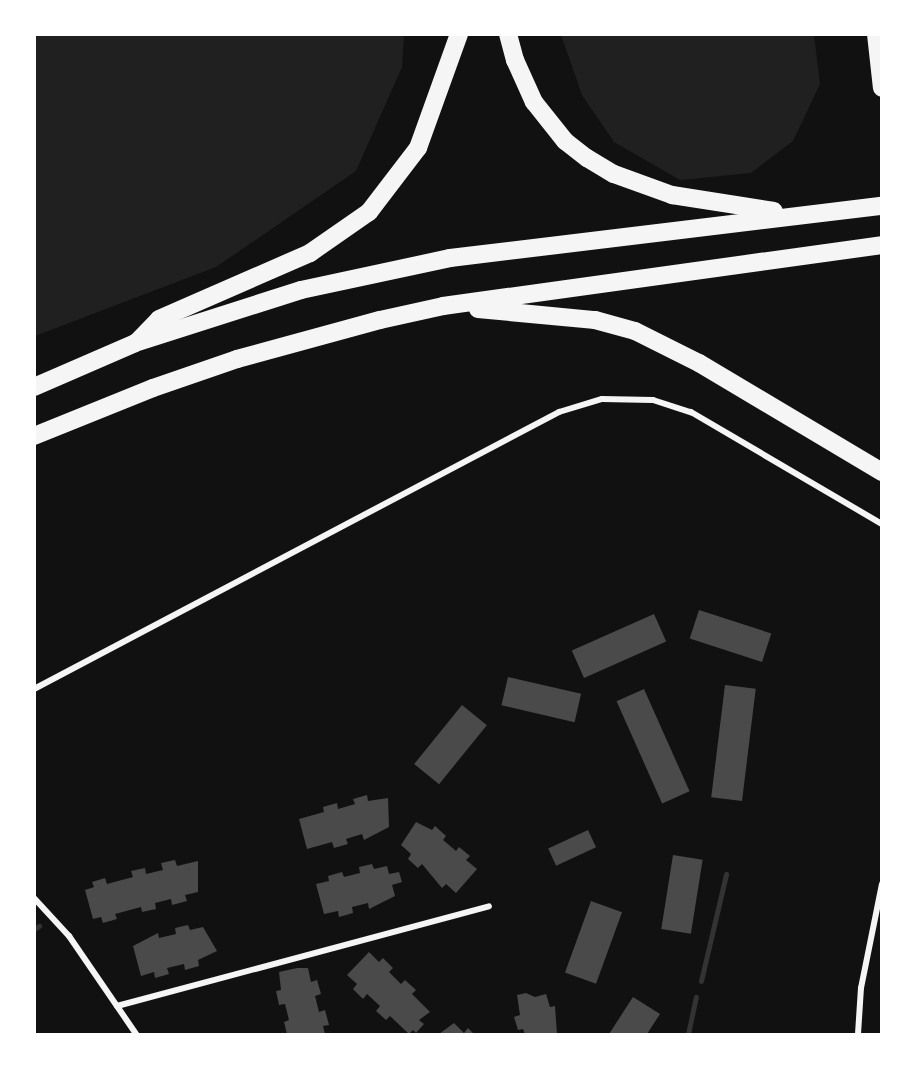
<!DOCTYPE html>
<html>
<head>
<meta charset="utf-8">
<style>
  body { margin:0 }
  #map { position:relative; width:916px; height:1069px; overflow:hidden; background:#111; font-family:"Public Sans",sans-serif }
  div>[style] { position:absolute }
  .green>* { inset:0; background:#202020 }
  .stream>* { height:5px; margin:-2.5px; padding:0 2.5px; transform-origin:2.5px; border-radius:2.5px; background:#333 }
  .building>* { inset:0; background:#4a4a4a; transform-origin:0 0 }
  .minor>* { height:6px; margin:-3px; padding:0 3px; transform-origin:3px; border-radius:3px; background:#f5f5f5 }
  .motorway>* { height:18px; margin:-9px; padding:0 9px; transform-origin:9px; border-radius:9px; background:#f5f5f5 }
  span { translate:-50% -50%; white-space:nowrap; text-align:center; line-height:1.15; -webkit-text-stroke:5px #fff; paint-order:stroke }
  .frame { position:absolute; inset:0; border:36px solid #fff; pointer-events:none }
</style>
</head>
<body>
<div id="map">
  <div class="green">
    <div style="clip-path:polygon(35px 34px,404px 34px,404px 35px,402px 67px,356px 171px,216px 267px,35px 336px)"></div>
    <div style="clip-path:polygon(561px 35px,814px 35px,820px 84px,793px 141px,751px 173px,680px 180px,614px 142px,582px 95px)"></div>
  </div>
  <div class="stream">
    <div style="left:34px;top:929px;width:6px;rotate:-31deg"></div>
    <div style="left:701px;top:981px;width:110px;rotate:-76.8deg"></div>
    <div style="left:688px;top:1034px;width:38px;rotate:-78deg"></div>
  </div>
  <div class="building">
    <div style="left:699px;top:610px;width:76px;height:30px;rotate:18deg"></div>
    <div style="left:654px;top:614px;width:30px;height:90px;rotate:66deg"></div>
    <div style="left:508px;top:677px;width:75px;height:29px;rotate:13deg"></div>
    <div style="left:725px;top:685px;width:31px;height:113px;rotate:7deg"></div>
    <div style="left:644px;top:689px;width:112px;height:30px;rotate:66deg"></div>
    <div style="left:462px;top:705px;width:32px;height:76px;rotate:39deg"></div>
    <div style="clip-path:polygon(367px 795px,368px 801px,388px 798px,389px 827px,364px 840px,362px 834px,346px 839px,348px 844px,334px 848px,332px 842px,307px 849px,299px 819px,324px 812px,323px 807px,337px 803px,338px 809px,355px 804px,353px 799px)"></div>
    <div style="clip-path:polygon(416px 822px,432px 830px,435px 826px,446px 836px,443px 840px,456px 851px,459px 847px,470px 856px,466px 860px,477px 869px,456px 893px,446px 884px,442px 888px,422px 864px,418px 868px,408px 859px,411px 854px,401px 845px)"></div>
    <div style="left:588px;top:830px;width:19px;height:44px;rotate:65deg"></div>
    <div style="left:673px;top:855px;width:30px;height:75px;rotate:9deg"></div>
    <div style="clip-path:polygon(175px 860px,177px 866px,198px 861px,198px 892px,185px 895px,187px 901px,172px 905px,171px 899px,155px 903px,156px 909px,142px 912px,141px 907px,115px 914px,117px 919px,103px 923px,101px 917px,93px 919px,85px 890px,94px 887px,92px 882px,105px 878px,107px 884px,133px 877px,131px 871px,145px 868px,146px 874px,163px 870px,161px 863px)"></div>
    <div style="clip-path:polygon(372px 864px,374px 869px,387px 866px,389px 874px,399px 872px,402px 882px,392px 885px,395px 896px,369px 909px,368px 903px,352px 907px,353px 913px,339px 917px,338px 911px,324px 914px,316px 884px,329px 881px,328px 876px,342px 872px,344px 877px,360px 873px,359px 867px)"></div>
    <div style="left:591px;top:901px;width:33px;height:76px;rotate:20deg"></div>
    <div style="clip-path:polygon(188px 925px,190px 930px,203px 927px,217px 951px,198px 960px,199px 966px,185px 970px,184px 964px,167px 968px,169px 974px,155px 978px,154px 972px,141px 976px,133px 946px,158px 933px,159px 938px,176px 934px,175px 928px)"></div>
    <div style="clip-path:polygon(369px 952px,379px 962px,383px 958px,393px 968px,389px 972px,401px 984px,405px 980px,416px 990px,412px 994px,430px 1012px,419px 1020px,424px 1024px,416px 1033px,413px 1030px,409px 1034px,390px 1016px,386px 1020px,376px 1011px,380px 1006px,367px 994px,363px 999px,353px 989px,357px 984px,347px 975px)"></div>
    <div style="clip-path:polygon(297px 968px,308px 968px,311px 982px,317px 980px,321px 994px,315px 996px,319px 1012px,325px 1010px,329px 1025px,323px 1026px,325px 1034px,287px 1034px,284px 1022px,289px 1020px,285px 1004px,279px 1005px,276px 991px,281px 990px,279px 972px)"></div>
    <div style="clip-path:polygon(526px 993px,535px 997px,546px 994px,550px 1007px,555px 1006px,557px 1034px,525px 1034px,523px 1029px,518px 1030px,514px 1017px,520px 1015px,517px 995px)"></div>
    <div style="clip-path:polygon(633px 997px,660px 1014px,647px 1034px,609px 1034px)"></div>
    <div style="clip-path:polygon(454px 1023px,464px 1033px,468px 1028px,474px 1034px,439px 1034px)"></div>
  </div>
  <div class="minor">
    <div style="left:34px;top:689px;width:594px;rotate:-27.82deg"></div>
    <div style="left:559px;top:412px;width:45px;rotate:-16.8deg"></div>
    <div style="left:602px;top:399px;width:51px;rotate:1.1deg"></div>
    <div style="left:653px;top:400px;width:40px;rotate:18deg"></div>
    <div style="left:691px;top:412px;width:221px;rotate:30.4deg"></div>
    <div style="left:34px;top:898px;width:52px;rotate:47.4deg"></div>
    <div style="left:69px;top:936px;width:119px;rotate:55.6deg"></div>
    <div style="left:117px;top:1006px;width:385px;rotate:-15deg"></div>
    <div style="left:858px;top:1034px;width:46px;rotate:-86.3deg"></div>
    <div style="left:861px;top:988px;width:106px;rotate:-78.6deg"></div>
  </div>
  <div class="motorway">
    <div style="left:508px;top:34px;width:27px;rotate:75deg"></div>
    <div style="left:515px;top:60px;width:46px;rotate:65.7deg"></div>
    <div style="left:534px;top:102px;width:50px;rotate:51.5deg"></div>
    <div style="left:565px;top:141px;width:28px;rotate:38deg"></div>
    <div style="left:587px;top:158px;width:31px;rotate:31deg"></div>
    <div style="left:614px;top:174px;width:62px;rotate:19.9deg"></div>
    <div style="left:672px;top:195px;width:103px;rotate:8.9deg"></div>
    <div style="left:876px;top:34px;width:54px;rotate:83.7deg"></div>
    <div style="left:478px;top:309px;width:118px;rotate:5.4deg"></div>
    <div style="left:595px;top:320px;width:41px;rotate:15.4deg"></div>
    <div style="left:635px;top:331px;width:72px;rotate:26.6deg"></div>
    <div style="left:699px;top:363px;width:213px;rotate:30.8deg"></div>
    <div style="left:138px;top:341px;width:30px;rotate:-46deg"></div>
    <div style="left:159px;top:319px;width:165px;rotate:-23.6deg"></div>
    <div style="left:310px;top:253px;width:72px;rotate:-34.8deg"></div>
    <div style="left:369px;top:212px;width:81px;rotate:-52.6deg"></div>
    <div style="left:418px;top:148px;width:121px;rotate:-70.2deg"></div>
    <div style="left:34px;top:387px;width:110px;rotate:-23.5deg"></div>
    <div style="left:135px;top:343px;width:174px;rotate:-17.7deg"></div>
    <div style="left:301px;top:290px;width:152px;rotate:-12.1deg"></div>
    <div style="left:450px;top:258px;width:435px;rotate:-6.9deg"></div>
    <div style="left:34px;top:436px;width:128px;rotate:-22deg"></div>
    <div style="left:153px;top:388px;width:89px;rotate:-19deg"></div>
    <div style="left:237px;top:359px;width:148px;rotate:-15.3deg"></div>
    <div style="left:380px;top:320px;width:65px;rotate:-12.5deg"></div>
    <div style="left:443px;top:306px;width:443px;rotate:-7.9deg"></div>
  </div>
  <div class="frame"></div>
</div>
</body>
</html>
